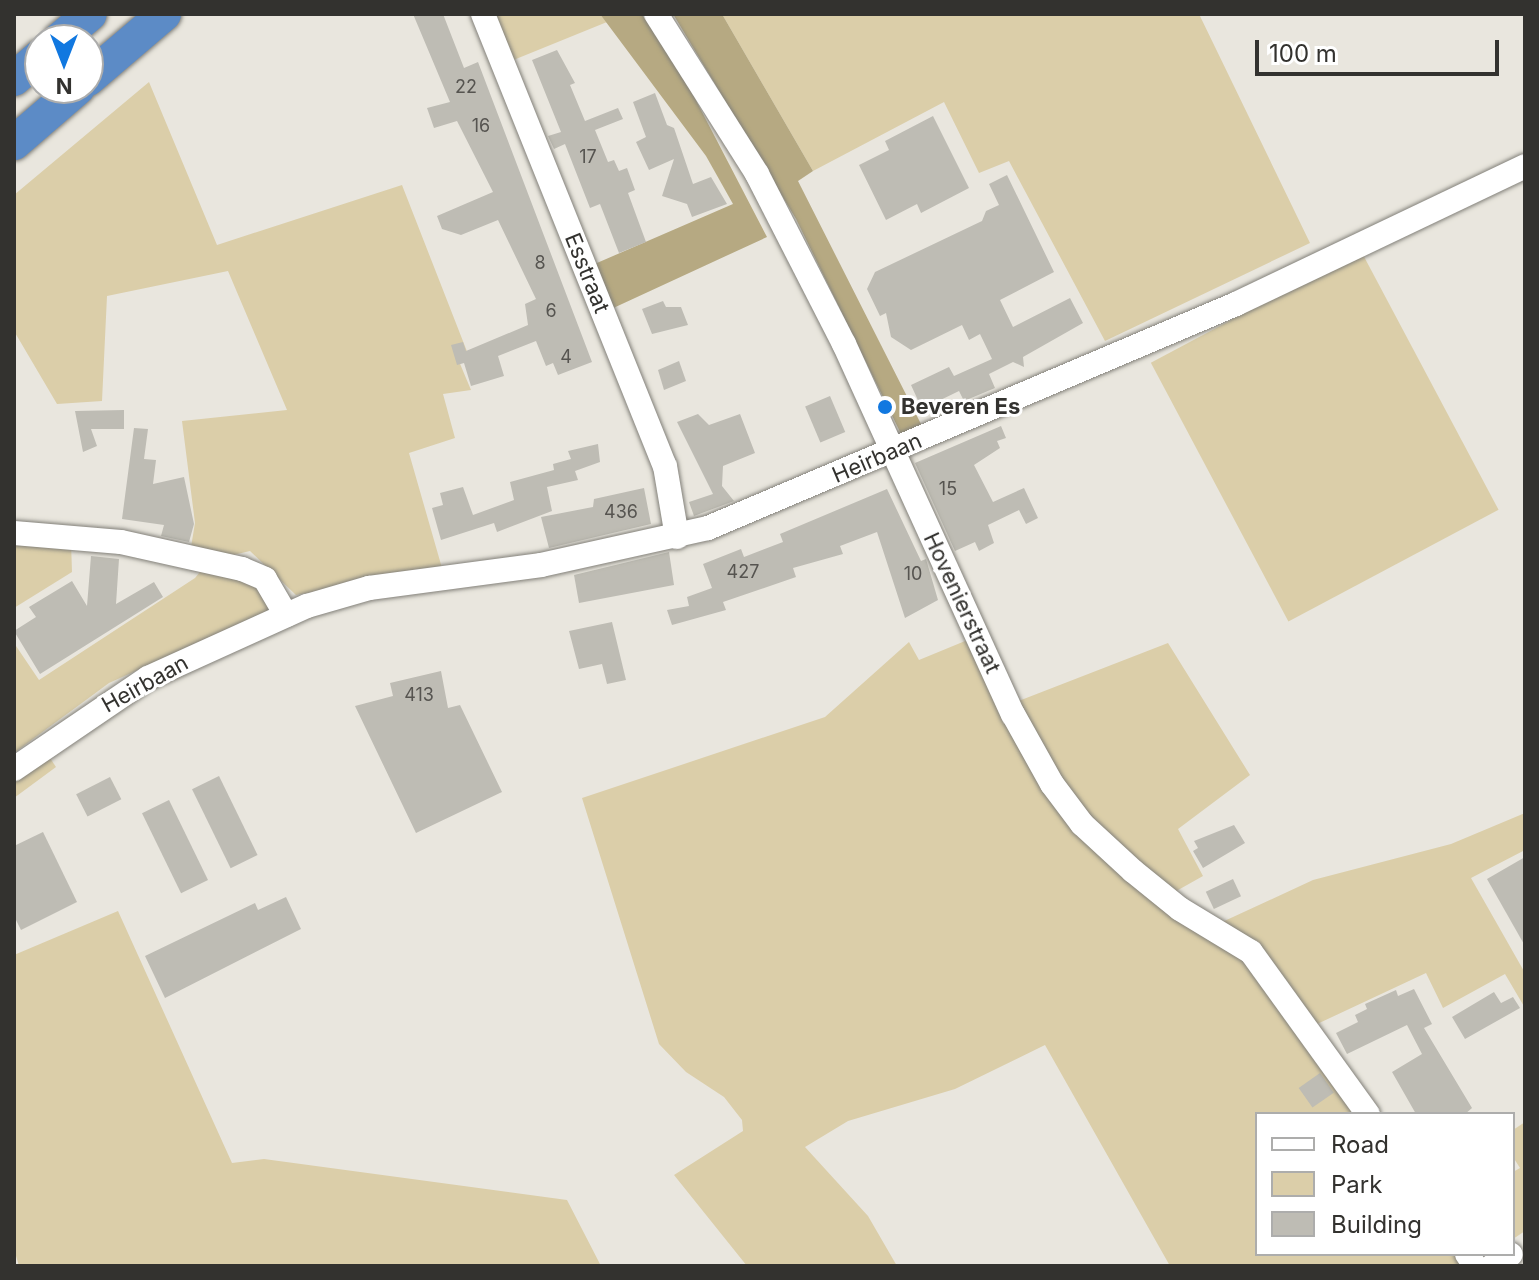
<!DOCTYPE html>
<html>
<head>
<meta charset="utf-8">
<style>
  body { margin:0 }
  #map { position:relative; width:1539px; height:1280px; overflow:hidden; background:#e9e6de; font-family:Inter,sans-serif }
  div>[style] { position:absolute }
  .green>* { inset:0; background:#dbcea9; transform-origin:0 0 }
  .forest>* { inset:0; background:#b6a982 }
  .building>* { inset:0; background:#bebcb4; transform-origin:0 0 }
  .roads { filter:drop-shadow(0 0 2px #828079) drop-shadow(0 0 2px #828079) }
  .minor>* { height:24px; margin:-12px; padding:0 12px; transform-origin:12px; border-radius:12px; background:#fff }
  .highway>* { height:34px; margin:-17px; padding:0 17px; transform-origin:17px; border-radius:17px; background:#5c8bc6 }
  .dots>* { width:22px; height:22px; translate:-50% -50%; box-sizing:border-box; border:4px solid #fff; border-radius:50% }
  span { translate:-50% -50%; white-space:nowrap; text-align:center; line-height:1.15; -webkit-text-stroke:6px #fff; paint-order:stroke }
  .number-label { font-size:18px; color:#565450 }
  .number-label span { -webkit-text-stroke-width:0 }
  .street-label { font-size:22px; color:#33322f }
  .poi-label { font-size:22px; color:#33322f; font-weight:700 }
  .left { translate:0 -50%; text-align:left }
  .frame { position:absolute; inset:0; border:16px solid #33322f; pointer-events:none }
  .legend { position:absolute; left:1255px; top:1112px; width:260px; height:144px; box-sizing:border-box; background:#fff; border:2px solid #adadac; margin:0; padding:10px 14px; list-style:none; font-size:24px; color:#33322f }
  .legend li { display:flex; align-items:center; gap:16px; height:40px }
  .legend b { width:40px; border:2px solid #adadac }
  .north { position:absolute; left:24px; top:24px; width:80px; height:80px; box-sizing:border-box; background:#fff; border:2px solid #adadac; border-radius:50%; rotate:180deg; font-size:22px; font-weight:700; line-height:32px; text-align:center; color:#33322f }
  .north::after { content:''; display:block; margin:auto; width:28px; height:36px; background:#1178e0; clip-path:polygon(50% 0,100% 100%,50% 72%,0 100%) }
  .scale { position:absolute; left:1255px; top:40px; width:244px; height:36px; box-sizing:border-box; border:4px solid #33322f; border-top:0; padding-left:10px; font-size:24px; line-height:28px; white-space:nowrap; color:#33322f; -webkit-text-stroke:6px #fff; paint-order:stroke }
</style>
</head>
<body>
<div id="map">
  <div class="green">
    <div style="clip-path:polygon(491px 14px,600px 14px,607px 22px,511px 61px)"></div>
    <div style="clip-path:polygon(722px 14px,1199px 14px,1310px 243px,1105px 341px,1009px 161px,979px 173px,944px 102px,813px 171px)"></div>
    <div style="clip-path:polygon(149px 82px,217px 245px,402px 185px,468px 354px,458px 359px,471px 390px,443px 394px,455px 438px,409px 453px,442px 568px,296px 595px,250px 551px,229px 556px,191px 547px,195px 523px,182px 421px,287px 410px,228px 271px,107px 296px,102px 401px,57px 404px,14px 331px,14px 195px)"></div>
    <div style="left:1361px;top:251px;width:293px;height:238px;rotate:62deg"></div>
    <div style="clip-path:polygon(14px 537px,71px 542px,72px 572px,14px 608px)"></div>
    <div style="clip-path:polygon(204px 567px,250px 577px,269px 599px,268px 611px,109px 683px,14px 753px,14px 643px,39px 680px,195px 578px)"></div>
    <div style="clip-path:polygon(970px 639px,1032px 765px,1236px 950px,1360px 1114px,1257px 1114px,1257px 1254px,1458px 1254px,1466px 1266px,1170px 1266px,1045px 1045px,955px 1089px,848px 1121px,805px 1147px,868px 1216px,897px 1266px,747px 1266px,674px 1175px,743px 1131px,742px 1120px,724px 1097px,686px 1072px,659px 1044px,582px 798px,825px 717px,909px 642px,919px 660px)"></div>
    <div style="clip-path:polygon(1168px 643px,1250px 775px,1178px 829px,1203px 876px,1171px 894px,1087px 819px,1016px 702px)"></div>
    <div style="clip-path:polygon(46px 752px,56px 767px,14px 798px,14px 776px)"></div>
    <div style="clip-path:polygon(1525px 813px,1525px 850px,1471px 878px,1525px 973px,1525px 1008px,1505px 974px,1443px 1008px,1426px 973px,1315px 1025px,1220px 923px,1313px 880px,1451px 844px)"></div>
    <div style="clip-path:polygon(118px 911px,232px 1163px,264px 1159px,567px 1200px,601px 1266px,19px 1266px,14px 1249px,14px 955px)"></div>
    <div style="clip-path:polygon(1525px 1122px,1525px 1231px,1513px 1239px,1513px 1172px,1520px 1168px,1513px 1157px,1513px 1130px)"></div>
  </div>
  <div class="forest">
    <div style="clip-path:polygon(600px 14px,642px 14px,675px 60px,767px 237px,609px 310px,590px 266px,733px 204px,706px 156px)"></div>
    <div style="clip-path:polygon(673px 14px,722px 14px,813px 171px,798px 181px,922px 426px,902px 436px,796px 219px)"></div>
  </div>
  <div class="building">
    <div style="clip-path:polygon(413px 14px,443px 14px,464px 68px,478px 62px,592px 362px,558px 375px,553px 363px,546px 366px,536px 341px,498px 356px,504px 376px,471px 386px,464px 363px,457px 365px,451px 345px,463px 342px,466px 351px,528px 325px,525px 304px,536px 299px,498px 220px,461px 235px,442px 229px,437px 216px,493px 192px,457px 121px,434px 128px,427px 108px,450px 102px)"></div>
    <div style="clip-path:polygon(557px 50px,575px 83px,570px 85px,585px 121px,618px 108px,623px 119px,595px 130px,608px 162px,614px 160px,619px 171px,627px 168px,635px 190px,628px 193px,646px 242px,619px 253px,600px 204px,590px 208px,565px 144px,554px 149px,548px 136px,561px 132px,532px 60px)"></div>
    <div style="clip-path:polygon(655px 93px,667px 125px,674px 128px,693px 184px,711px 177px,727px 204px,692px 217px,687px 204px,662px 196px,674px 159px,649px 170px,636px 142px,646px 137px,633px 102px)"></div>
    <div style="clip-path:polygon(933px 116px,969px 188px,921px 213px,917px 204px,886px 220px,859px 165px,889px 150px,885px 141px)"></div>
    <div style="clip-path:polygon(1007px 175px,1054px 272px,1000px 300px,1013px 327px,1070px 298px,1083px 323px,1023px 357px,1024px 367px,1013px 362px,989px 374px,995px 388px,964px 401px,959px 391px,922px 409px,911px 385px,949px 367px,954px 376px,992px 359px,980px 334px,969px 340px,962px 325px,911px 350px,891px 337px,886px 313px,880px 316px,867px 289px,875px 272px,982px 221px,986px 211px,999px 205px,989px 184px)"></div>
    <div style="clip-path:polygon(663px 301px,666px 307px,681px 307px,688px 325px,652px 334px,642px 309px)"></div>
    <div style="clip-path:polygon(679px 361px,686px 381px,664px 390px,658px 370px)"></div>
    <div style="left:830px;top:396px;width:39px;height:27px;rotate:67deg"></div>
    <div style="clip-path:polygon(124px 410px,124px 429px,91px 429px,97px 446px,83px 452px,75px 411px)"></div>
    <div style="clip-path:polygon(698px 414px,709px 425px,740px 414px,755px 453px,723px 466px,722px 486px,734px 501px,694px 516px,689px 502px,713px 494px,677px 422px)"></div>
    <div style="clip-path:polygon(1001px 426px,1006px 438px,997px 441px,1000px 448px,974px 465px,993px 502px,1024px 488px,1038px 518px,1026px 524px,1019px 510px,988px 525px,994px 543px,979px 551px,975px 542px,955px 551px,915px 463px)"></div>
    <div style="clip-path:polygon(134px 428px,148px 429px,144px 459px,156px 460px,153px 484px,184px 477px,194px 524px,189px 542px,161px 536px,164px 525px,122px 519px)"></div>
    <div style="clip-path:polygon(598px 444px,600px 462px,575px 471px,578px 480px,547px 487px,552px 511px,497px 532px,494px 523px,441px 540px,432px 508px,443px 505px,440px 493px,463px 487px,473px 515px,514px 500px,510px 482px,554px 470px,553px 464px,571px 459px,568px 451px)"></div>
    <div style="clip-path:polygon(644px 488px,651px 524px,549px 548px,541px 517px,593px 507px,594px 499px)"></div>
    <div style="clip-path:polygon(887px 489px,921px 561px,926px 559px,938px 600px,905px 618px,877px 532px,840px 546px,843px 554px,793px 568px,796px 577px,723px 602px,726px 610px,672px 625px,667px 610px,689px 606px,687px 597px,712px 588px,703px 564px,741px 549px,744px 557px,783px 542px,780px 534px)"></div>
    <div style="clip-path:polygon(669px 552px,674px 585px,579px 603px,574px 575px)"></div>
    <div style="clip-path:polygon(91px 556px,119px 559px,116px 604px,154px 582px,163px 597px,40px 674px,14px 631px,36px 617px,29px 607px,72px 581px,87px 606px)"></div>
    <div style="clip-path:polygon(612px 622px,626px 680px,607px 684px,602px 664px,579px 669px,569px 631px)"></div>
    <div style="clip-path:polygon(441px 671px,448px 708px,460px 705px,502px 792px,416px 833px,355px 706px,393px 696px,390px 683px)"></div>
    <div style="left:219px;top:776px;width:88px;height:30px;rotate:64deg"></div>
    <div style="left:110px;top:777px;width:25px;height:38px;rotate:63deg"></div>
    <div style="left:169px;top:800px;width:89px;height:30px;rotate:64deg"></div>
    <div style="clip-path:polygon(1234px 825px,1245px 843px,1203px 868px,1193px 851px,1198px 848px,1194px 841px)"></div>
    <div style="clip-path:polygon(43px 832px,77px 902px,21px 930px,14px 916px,14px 846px)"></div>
    <div style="clip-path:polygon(1525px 857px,1525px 946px,1487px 879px)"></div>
    <div style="left:1233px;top:879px;width:19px;height:30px;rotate:65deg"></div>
    <div style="clip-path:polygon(286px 897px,301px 929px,165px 998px,145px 956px,255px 903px,258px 910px)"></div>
    <div style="clip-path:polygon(1414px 989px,1432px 1024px,1424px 1028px,1472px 1108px,1465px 1114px,1416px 1114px,1392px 1072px,1422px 1054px,1407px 1025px,1347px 1054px,1336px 1033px,1358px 1022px,1355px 1015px,1367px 1009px,1365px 1004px,1396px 990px,1398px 996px)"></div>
    <div style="clip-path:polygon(1494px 992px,1501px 1003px,1513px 997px,1520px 1008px,1465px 1039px,1452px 1017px)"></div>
    <div style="left:1320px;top:1073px;width:24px;height:26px;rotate:55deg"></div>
  </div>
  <div class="roads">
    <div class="minor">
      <div style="left:483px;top:14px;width:487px;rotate:68.1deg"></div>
      <div style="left:665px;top:466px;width:72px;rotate:80.4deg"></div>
      <div style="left:656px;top:14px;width:189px;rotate:57.7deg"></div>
      <div style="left:757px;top:174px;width:191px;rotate:62.9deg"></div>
      <div style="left:844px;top:344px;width:407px;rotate:65.5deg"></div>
      <div style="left:1013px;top:714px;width:80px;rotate:60.9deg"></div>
      <div style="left:1052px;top:784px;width:50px;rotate:53.1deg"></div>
      <div style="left:1082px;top:824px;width:69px;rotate:42.7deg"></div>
      <div style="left:1133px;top:871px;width:60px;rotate:39deg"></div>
      <div style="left:1180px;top:909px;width:83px;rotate:31.2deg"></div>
      <div style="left:1251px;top:952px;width:200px;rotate:54.2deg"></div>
      <div style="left:14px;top:533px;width:107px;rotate:4.8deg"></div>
      <div style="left:121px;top:542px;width:124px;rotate:12.6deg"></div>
      <div style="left:242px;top:569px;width:25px;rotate:23deg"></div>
      <div style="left:265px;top:579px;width:42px;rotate:59.7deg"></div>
      <div style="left:14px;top:769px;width:162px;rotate:-34.2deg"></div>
      <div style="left:148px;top:678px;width:175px;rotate:-24.4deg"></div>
      <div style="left:307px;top:606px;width:65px;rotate:-16.2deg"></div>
      <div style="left:369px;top:588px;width:174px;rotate:-7.6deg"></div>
      <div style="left:541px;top:565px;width:171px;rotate:-12.5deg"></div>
      <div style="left:708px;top:528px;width:574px;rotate:-22.99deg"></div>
      <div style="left:1236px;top:304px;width:320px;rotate:-25.5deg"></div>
      <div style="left:1467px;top:1254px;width:14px;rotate:56deg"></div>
      <div style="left:1492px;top:1266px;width:22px;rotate:-32deg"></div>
    </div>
    <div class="highway">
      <div style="left:59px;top:40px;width:40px;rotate:-40deg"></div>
      <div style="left:14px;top:79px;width:35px;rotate:-41deg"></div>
      <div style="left:88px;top:79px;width:100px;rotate:-40.5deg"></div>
      <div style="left:14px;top:143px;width:84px;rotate:-40.7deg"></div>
    </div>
  </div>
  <div class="dots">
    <div style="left:885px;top:407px;background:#1178e0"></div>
  </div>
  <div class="number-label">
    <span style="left:466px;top:87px">22</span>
    <span style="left:481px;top:126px">16</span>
    <span style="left:588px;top:157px">17</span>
    <span style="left:540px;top:263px">8</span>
    <span style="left:551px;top:311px">6</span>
    <span style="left:566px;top:357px">4</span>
    <span style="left:948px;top:489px">15</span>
    <span style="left:621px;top:512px">436</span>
    <span style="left:743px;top:572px">427</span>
    <span style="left:913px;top:574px">10</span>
    <span style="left:419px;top:695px">413</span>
  </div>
  <div class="street-label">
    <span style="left:587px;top:273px;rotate:68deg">Esstraat</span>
    <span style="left:877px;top:458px;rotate:-23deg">Heirbaan</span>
    <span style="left:962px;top:603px;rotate:65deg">Hovenierstraat</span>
    <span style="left:145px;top:684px;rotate:-29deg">Heirbaan</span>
  </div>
  <div class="poi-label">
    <span class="left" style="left:901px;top:407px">Beveren Es</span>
  </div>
  <div class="frame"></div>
  <ul class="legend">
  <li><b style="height:10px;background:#fff"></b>Road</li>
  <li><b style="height:22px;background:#dbcea9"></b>Park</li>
  <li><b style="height:22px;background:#bebcb4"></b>Building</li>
  </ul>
  <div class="north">N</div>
  <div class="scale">100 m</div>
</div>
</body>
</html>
